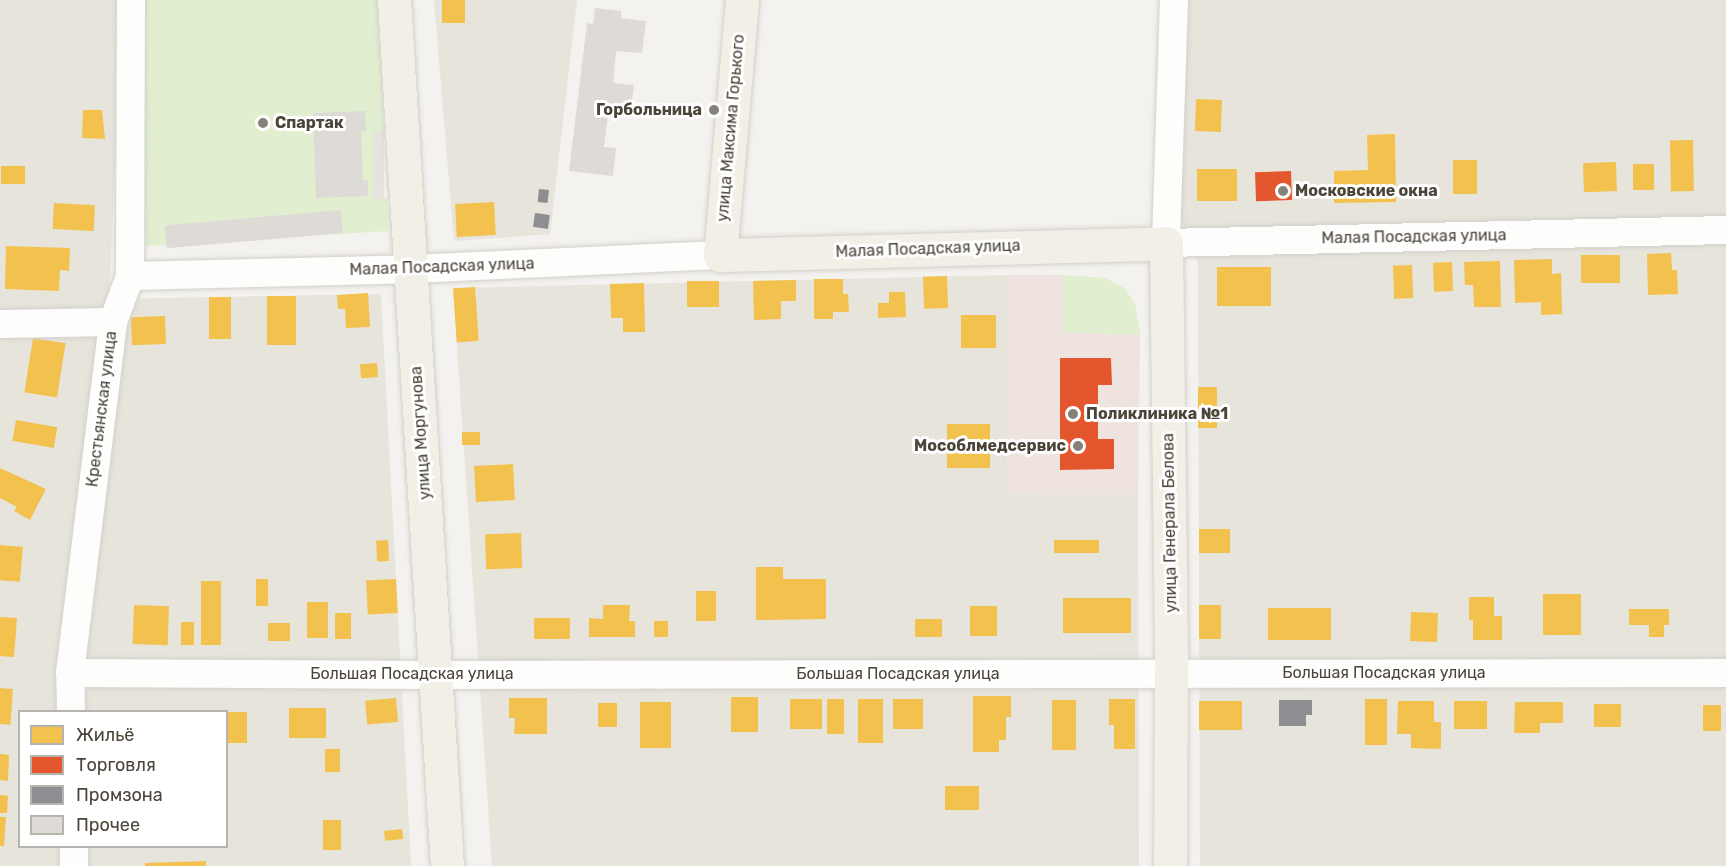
<!DOCTYPE html>
<html>
<head>
<meta charset="utf-8">
<style>
  body { margin:0 }
  #map { position:relative; width:1726px; height:866px; overflow:hidden; background:#f4f2ee; font-family:Rubik,sans-serif }
  div>[style] { position:absolute }
  .residential>* { inset:0; background:#e7e4dc }
  .medical>* { inset:0; background:#eee3df }
  .green>* { inset:0; background:#e1eecf }
  .parking>* { inset:0; background:#e6e3df; transform-origin:0 0 }
  .homes>* { inset:0; background:#f2c14e; transform-origin:0 0 }
  .shops>* { inset:0; background:#e4572e; transform-origin:0 0 }
  .industry>* { inset:0; background:#8d8d92; transform-origin:0 0 }
  .building>* { inset:0; background:#dedbd6; transform-origin:0 0 }
  .roads { filter:drop-shadow(0 0 2px #d2d0cb) drop-shadow(0 0 2px #d2d0cb) }
  .minor>* { height:28px; margin:-14px; padding:0 14px; transform-origin:14px; border-radius:14px; background:#fdfdfc }
  .major>* { height:33px; margin:-16.5px; padding:0 16.5px; transform-origin:16.5px; border-radius:16.5px; background:#f2efe6 }
  .dots>* { width:16px; height:16px; translate:-50% -50%; box-sizing:border-box; border:3px solid #fff; border-radius:50% }
  span { translate:-50% -50%; white-space:nowrap; text-align:center; line-height:1.15; -webkit-text-stroke:6px #fff; paint-order:stroke }
  .poi-label { font-size:16px; color:#4b4439; font-weight:700 }
  .right { translate:-100% -50%; text-align:right }
  .left { translate:0 -50%; text-align:left }
  .street-label { font-size:16px; color:#4b4439 }
  .legend { position:absolute; left:18px; top:710px; width:210px; height:138px; box-sizing:border-box; background:#fff; border:2px solid #b7b4b0; margin:0; padding:8px 10px; list-style:none; font-size:18px; color:#4b4439 }
  .legend li { display:flex; align-items:center; gap:12px; height:30px }
  .legend b { width:30px; border:2px solid #b7b4b0 }
</style>
</head>
<body>
<div id="map">
  <div class="residential">
    <div style="clip-path:polygon(evenodd,0 0,118px 0,120px 54px,109px 299px,381px 294px,411px 866px,0 866px,0 0,20px 712px,226px 712px,226px 846px,20px 846px,20px 712px)"></div>
    <div style="clip-path:polygon(434px 0,577px 0,550px 234px,454px 241px)"></div>
    <div style="clip-path:polygon(1167px 0,1726px 0,1726px 866px,1200px 866px,1198px 264px,1182px 221px,1161px 201px)"></div>
    <div style="clip-path:polygon(1009px 275px,1007px 494px,1138px 495px,1139px 866px,492px 866px,453px 288px)"></div>
  </div>
  <div class="medical">
    <div style="clip-path:polygon(1009px 275px,1063px 275px,1063px 333px,1140px 334px,1138px 495px,1007px 494px)"></div>
  </div>
  <div class="green">
    <div style="clip-path:polygon(140px 0,378px 0,384px 131px,373px 132px,376px 198px,387px 198px,388px 231px,146px 246px)"></div>
    <div style="clip-path:polygon(1063px 275px,1106px 278px,1124px 288px,1135px 303px,1140px 334px,1063px 333px)"></div>
  </div>
  <div class="parking">
    <div style="left:373px;top:131px;width:11px;height:68px"></div>
  </div>
  <div class="homes">
    <div style="left:442px;top:0;width:23px;height:23px"></div>
    <div style="left:1196px;top:99px;width:26px;height:32px;rotate:2deg"></div>
    <div style="clip-path:polygon(83px 110px,102px 110px,105px 139px,82px 138px)"></div>
    <div style="clip-path:polygon(1395px 134px,1396px 202px,1334px 203px,1334px 171px,1368px 170px,1367px 135px)"></div>
    <div style="left:1693px;top:140px;width:51px;height:23px;rotate:89deg"></div>
    <div style="left:1453px;top:160px;width:24px;height:34px"></div>
    <div style="left:1616px;top:162px;width:29px;height:33px;rotate:88deg"></div>
    <div style="left:1633px;top:164px;width:21px;height:26px"></div>
    <div style="left:1px;top:166px;width:24px;height:18px"></div>
    <div style="left:1237px;top:169px;width:32px;height:40px;rotate:90deg"></div>
    <div style="left:494px;top:202px;width:33px;height:39px;rotate:87deg"></div>
    <div style="left:54px;top:203px;width:41px;height:26px;rotate:3deg"></div>
    <div style="clip-path:polygon(6px 246px,70px 248px,69px 271px,60px 270px,59px 291px,5px 289px)"></div>
    <div style="clip-path:polygon(1671px 253px,1672px 270px,1677px 270px,1678px 294px,1648px 295px,1647px 254px)"></div>
    <div style="left:1620px;top:255px;width:28px;height:39px;rotate:90deg"></div>
    <div style="clip-path:polygon(1552px 259px,1552px 274px,1561px 273px,1562px 314px,1541px 315px,1541px 302px,1515px 303px,1514px 260px)"></div>
    <div style="clip-path:polygon(1500px 261px,1501px 307px,1474px 307px,1473px 285px,1465px 285px,1464px 262px)"></div>
    <div style="left:1452px;top:262px;width:29px;height:19px;rotate:88deg"></div>
    <div style="left:1412px;top:265px;width:33px;height:19px;rotate:88deg"></div>
    <div style="left:1217px;top:267px;width:54px;height:39px"></div>
    <div style="left:947px;top:276px;width:32px;height:24px;rotate:88deg"></div>
    <div style="clip-path:polygon(814px 279px,843px 279px,843px 294px,848px 294px,849px 312px,833px 312px,833px 319px,814px 319px)"></div>
    <div style="clip-path:polygon(796px 280px,796px 301px,781px 301px,781px 319px,754px 320px,753px 281px)"></div>
    <div style="left:719px;top:281px;width:26px;height:32px;rotate:90deg"></div>
    <div style="clip-path:polygon(644px 283px,645px 332px,623px 332px,623px 318px,611px 318px,610px 284px)"></div>
    <div style="left:475px;top:287px;width:54px;height:22px;rotate:86deg"></div>
    <div style="clip-path:polygon(889px 292px,905px 292px,906px 317px,878px 318px,878px 303px,889px 303px)"></div>
    <div style="clip-path:polygon(368px 293px,370px 327px,346px 328px,345px 309px,338px 309px,337px 295px)"></div>
    <div style="left:267px;top:296px;width:29px;height:49px"></div>
    <div style="left:209px;top:297px;width:22px;height:42px"></div>
    <div style="left:961px;top:315px;width:35px;height:33px"></div>
    <div style="left:165px;top:316px;width:28px;height:34px;rotate:88deg"></div>
    <div style="left:33px;top:338px;width:33px;height:55px;rotate:9deg"></div>
    <div style="left:377px;top:363px;width:14px;height:17px;rotate:86deg"></div>
    <div style="left:1198px;top:387px;width:19px;height:41px"></div>
    <div style="left:16px;top:420px;width:42px;height:21px;rotate:10deg"></div>
    <div style="left:947px;top:424px;width:43px;height:44px"></div>
    <div style="left:480px;top:432px;width:13px;height:18px;rotate:90deg"></div>
    <div style="left:513px;top:464px;width:36px;height:39px;rotate:87deg"></div>
    <div style="clip-path:polygon(0 468px,46px 489px,30px 520px,14px 511px,17px 507px,0 498px)"></div>
    <div style="left:1199px;top:529px;width:31px;height:24px"></div>
    <div style="left:521px;top:533px;width:35px;height:36px;rotate:88deg"></div>
    <div style="left:388px;top:540px;width:21px;height:12px;rotate:87deg"></div>
    <div style="left:1054px;top:540px;width:45px;height:13px"></div>
    <div style="left:0;top:545px;width:23px;height:35px;rotate:5deg"></div>
    <div style="clip-path:polygon(756px 567px,783px 567px,783px 579px,826px 579px,826px 619px,756px 620px)"></div>
    <div style="left:256px;top:579px;width:12px;height:27px"></div>
    <div style="left:396px;top:579px;width:34px;height:30px;rotate:87deg"></div>
    <div style="left:201px;top:581px;width:20px;height:64px"></div>
    <div style="left:696px;top:591px;width:20px;height:30px"></div>
    <div style="left:1543px;top:594px;width:38px;height:41px"></div>
    <div style="clip-path:polygon(1469px 597px,1494px 597px,1494px 616px,1502px 616px,1502px 640px,1473px 640px,1473px 620px,1469px 620px)"></div>
    <div style="left:1063px;top:598px;width:68px;height:35px"></div>
    <div style="left:307px;top:602px;width:21px;height:36px"></div>
    <div style="left:134px;top:605px;width:35px;height:39px;rotate:2deg"></div>
    <div style="clip-path:polygon(603px 605px,630px 605px,629px 621px,635px 621px,635px 637px,589px 637px,589px 618px,603px 619px)"></div>
    <div style="left:1199px;top:605px;width:22px;height:34px"></div>
    <div style="left:970px;top:606px;width:27px;height:30px"></div>
    <div style="left:1268px;top:608px;width:63px;height:32px"></div>
    <div style="clip-path:polygon(1629px 609px,1669px 609px,1669px 625px,1664px 625px,1664px 637px,1649px 637px,1649px 625px,1629px 625px)"></div>
    <div style="left:1411px;top:612px;width:27px;height:29px;rotate:2deg"></div>
    <div style="left:335px;top:613px;width:16px;height:26px"></div>
    <div style="clip-path:polygon(0 617px,17px 618px,14px 657px,0 656px)"></div>
    <div style="left:534px;top:618px;width:36px;height:21px"></div>
    <div style="left:915px;top:619px;width:27px;height:18px"></div>
    <div style="left:654px;top:621px;width:14px;height:16px"></div>
    <div style="left:181px;top:622px;width:13px;height:23px"></div>
    <div style="left:268px;top:623px;width:22px;height:18px"></div>
    <div style="left:0;top:688px;width:13px;height:36px;rotate:4deg"></div>
    <div style="clip-path:polygon(973px 696px,1011px 696px,1011px 717px,1006px 717px,1006px 740px,999px 740px,999px 752px,973px 752px)"></div>
    <div style="left:731px;top:697px;width:27px;height:35px"></div>
    <div style="left:396px;top:698px;width:24px;height:31px;rotate:85deg"></div>
    <div style="clip-path:polygon(509px 698px,547px 698px,547px 734px,514px 734px,515px 718px,509px 718px)"></div>
    <div style="left:790px;top:699px;width:32px;height:30px"></div>
    <div style="left:827px;top:699px;width:17px;height:35px"></div>
    <div style="left:858px;top:699px;width:25px;height:44px"></div>
    <div style="left:893px;top:699px;width:30px;height:30px"></div>
    <div style="clip-path:polygon(1109px 699px,1135px 699px,1135px 749px,1114px 749px,1114px 725px,1109px 725px)"></div>
    <div style="left:1365px;top:699px;width:22px;height:46px"></div>
    <div style="left:1052px;top:700px;width:24px;height:50px"></div>
    <div style="left:1199px;top:701px;width:43px;height:29px"></div>
    <div style="clip-path:polygon(1398px 701px,1434px 701px,1434px 722px,1441px 722px,1441px 749px,1411px 748px,1411px 734px,1397px 734px)"></div>
    <div style="left:1454px;top:701px;width:33px;height:28px"></div>
    <div style="left:640px;top:702px;width:31px;height:46px"></div>
    <div style="clip-path:polygon(1515px 702px,1563px 702px,1563px 723px,1540px 723px,1540px 733px,1514px 733px)"></div>
    <div style="left:617px;top:703px;width:24px;height:19px;rotate:90deg"></div>
    <div style="left:1594px;top:704px;width:27px;height:23px"></div>
    <div style="left:1703px;top:705px;width:18px;height:26px"></div>
    <div style="left:289px;top:708px;width:37px;height:30px"></div>
    <div style="left:226px;top:712px;width:21px;height:31px"></div>
    <div style="left:325px;top:749px;width:15px;height:23px"></div>
    <div style="clip-path:polygon(0 754px,9px 755px,8px 781px,0 780px)"></div>
    <div style="left:945px;top:786px;width:34px;height:24px"></div>
    <div style="clip-path:polygon(0 795px,8px 796px,7px 813px,0 813px)"></div>
    <div style="clip-path:polygon(0 817px,6px 817px,4px 846px,0 846px)"></div>
    <div style="left:323px;top:820px;width:18px;height:30px"></div>
    <div style="left:402px;top:829px;width:10px;height:18px;rotate:84deg"></div>
    <div style="clip-path:polygon(206px 861px,206px 866px,145px 866px,145px 863px)"></div>
  </div>
  <div class="shops">
    <div style="left:1291px;top:171px;width:29px;height:36px;rotate:88deg"></div>
    <div style="clip-path:polygon(1060px 358px,1111px 358px,1112px 385px,1098px 385px,1098px 439px,1114px 439px,1114px 469px,1060px 470px)"></div>
  </div>
  <div class="industry">
    <div style="left:539px;top:189px;width:10px;height:13px;rotate:6deg"></div>
    <div style="left:535px;top:213px;width:15px;height:14px;rotate:8deg"></div>
    <div style="clip-path:polygon(1279px 700px,1312px 700px,1312px 715px,1306px 715px,1306px 726px,1279px 726px)"></div>
  </div>
  <div class="building">
    <div style="clip-path:polygon(595px 8px,621px 11px,621px 18px,646px 21px,642px 53px,616px 51px,613px 83px,634px 85px,630px 116px,608px 114px,604px 147px,616px 148px,613px 176px,569px 171px,587px 23px,593px 24px)"></div>
    <div style="clip-path:polygon(365px 111px,366px 131px,361px 131px,363px 180px,368px 180px,368px 196px,316px 198px,313px 113px)"></div>
    <div style="left:341px;top:210px;width:23px;height:177px;rotate:85deg"></div>
  </div>
  <div class="roads">
    <div class="minor">
      <div style="left:1174px;top:0;width:243px;rotate:91.9deg"></div>
      <div style="left:1166px;top:243px;width:560px;rotate:-1.33deg"></div>
      <div style="left:130px;top:276px;width:281px;rotate:-1.4deg"></div>
      <div style="left:411px;top:269px;width:309px;rotate:-2.6deg"></div>
      <div style="left:0;top:324px;width:113px;rotate:-1deg"></div>
      <div style="left:70px;top:673px;width:367px;rotate:0.3deg"></div>
      <div style="left:437px;top:675px;width:1289px;rotate:-0.09deg"></div>
      <div style="left:71px;top:712px;width:39px;rotate:-91deg"></div>
      <div style="left:70px;top:673px;width:354px;rotate:-83deg"></div>
      <div style="left:113px;top:322px;width:49px;rotate:-69.7deg"></div>
      <div style="left:130px;top:276px;width:276px;rotate:-89.8deg"></div>
      <div style="left:74px;top:846px;width:20px;rotate:90deg"></div>
    </div>
    <div class="major">
      <div style="left:394px;top:0;width:868px;rotate:86.5deg"></div>
      <div style="left:742px;top:0;width:256px;rotate:94.9deg"></div>
      <div style="left:720px;top:255px;width:446px;rotate:-1.5deg"></div>
      <div style="left:1166px;top:243px;width:430px;rotate:89.3deg"></div>
      <div style="left:1171px;top:673px;width:193px;rotate:90.3deg"></div>
    </div>
  </div>
  <div class="dots">
    <div style="left:714px;top:110px;background:#868178"></div>
    <div style="left:263px;top:123px;background:#868178"></div>
    <div style="left:1283px;top:191px;background:#868178"></div>
    <div style="left:1073px;top:414px;background:#868178"></div>
    <div style="left:1078px;top:446px;background:#868178"></div>
  </div>
  <div class="poi-label">
    <span class="right" style="left:702px;top:110px">Горбольница</span>
    <span class="left" style="left:275px;top:123px">Спартак</span>
    <span class="left" style="left:1295px;top:191px">Московские окна</span>
    <span class="left" style="left:1086px;top:414px">Поликлиника №1</span>
    <span class="right" style="left:1066px;top:446px">Мособлмедсервис</span>
  </div>
  <div class="street-label">
    <span style="left:731px;top:128px;rotate:-85deg">улица Максима Горького</span>
    <span style="left:1414px;top:237px;rotate:-1deg">Малая Посадская улица</span>
    <span style="left:928px;top:249px;rotate:-2deg">Малая Посадская улица</span>
    <span style="left:442px;top:267px;rotate:-2deg">Малая Посадская улица</span>
    <span style="left:102px;top:409px;rotate:-83deg">Крестьянская улица</span>
    <span style="left:421px;top:433px;rotate:-94deg">улица Моргунова</span>
    <span style="left:1170px;top:523px;rotate:-91deg">улица Генерала Белова</span>
    <span style="left:1384px;top:673px">Большая Посадская улица</span>
    <span style="left:412px;top:674px">Большая Посадская улица</span>
    <span style="left:898px;top:674px">Большая Посадская улица</span>
  </div>
  <ul class="legend">
  <li><b style="height:16px;background:#f2c14e"></b>Жильё</li>
  <li><b style="height:16px;background:#e4572e"></b>Торговля</li>
  <li><b style="height:16px;background:#8d8d92"></b>Промзона</li>
  <li><b style="height:16px;background:#dedbd6"></b>Прочее</li>
  </ul>
</div>
</body>
</html>
